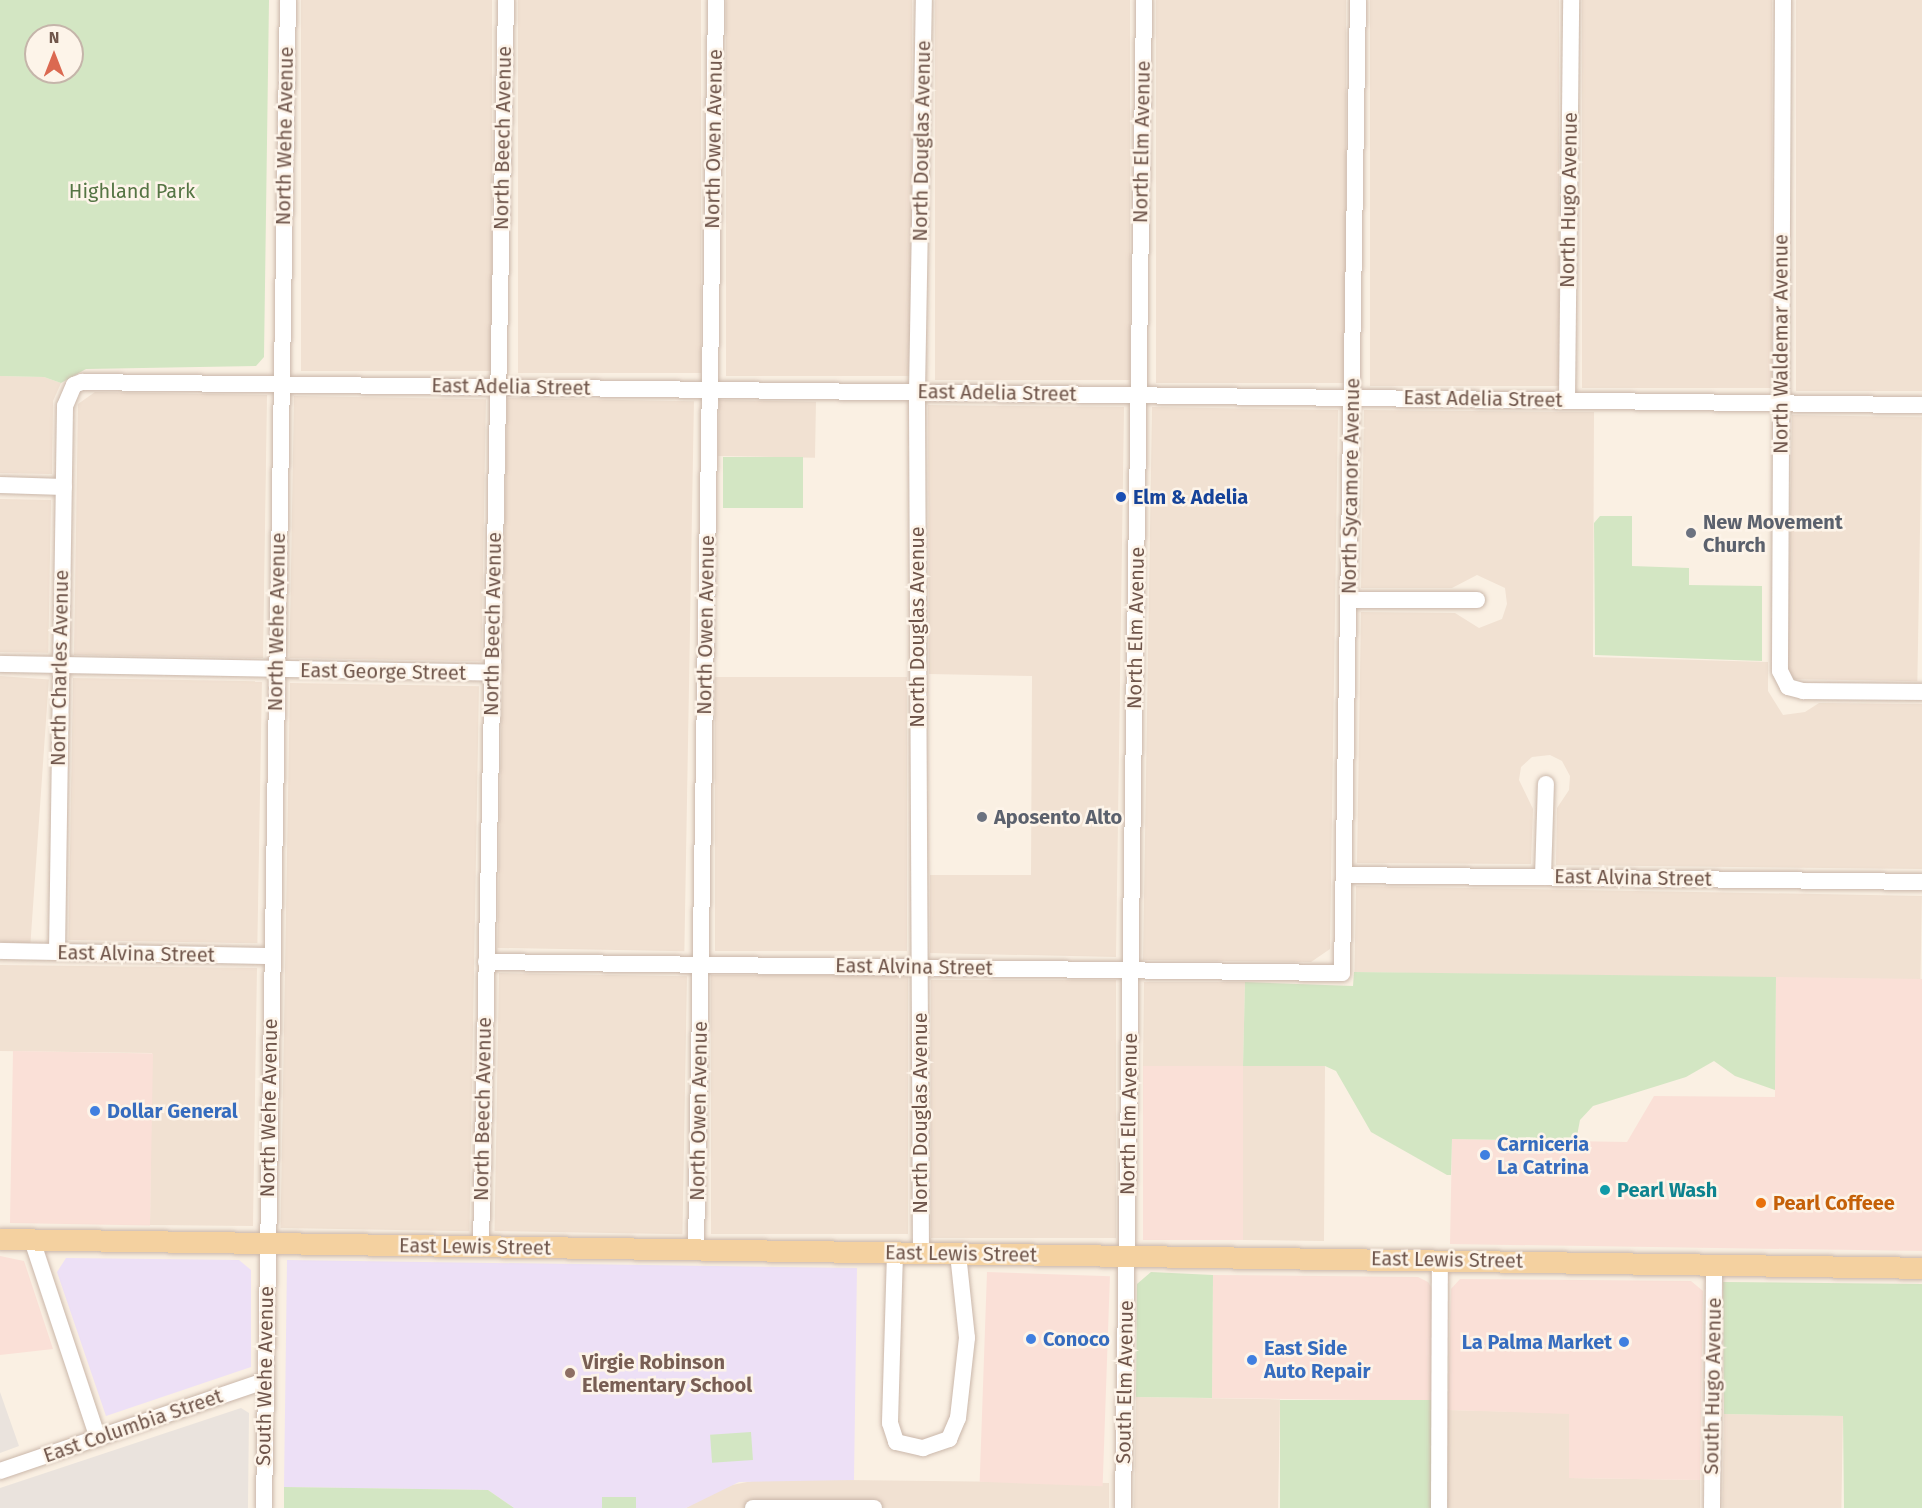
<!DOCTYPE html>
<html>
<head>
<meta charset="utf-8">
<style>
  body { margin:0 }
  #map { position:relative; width:1922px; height:1508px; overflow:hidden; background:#faf0e3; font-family:"Fira Sans",sans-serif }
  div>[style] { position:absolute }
  .residential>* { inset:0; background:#f1e1d2; transform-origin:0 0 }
  .commercial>* { inset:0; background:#fae0d7; transform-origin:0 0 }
  .industrial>* { inset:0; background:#eae3dd }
  .education>* { inset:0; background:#ede0f6 }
  .green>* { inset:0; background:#d3e6c3; transform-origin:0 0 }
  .roads { filter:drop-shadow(0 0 2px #cab7aa) drop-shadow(0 0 2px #cab7aa) }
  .minor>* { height:16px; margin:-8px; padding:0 8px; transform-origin:8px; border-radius:8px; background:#fff }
  .major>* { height:21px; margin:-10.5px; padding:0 10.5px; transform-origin:10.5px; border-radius:10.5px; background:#f4d1a0 }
  .dots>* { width:16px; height:16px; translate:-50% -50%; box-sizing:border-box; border:3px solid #fdf4e9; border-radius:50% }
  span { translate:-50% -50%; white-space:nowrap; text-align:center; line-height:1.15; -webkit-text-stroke:5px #fdf4e9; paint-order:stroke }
  .street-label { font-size:20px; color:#70564b }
  .park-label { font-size:20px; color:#557544 }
  .transit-label { font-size:20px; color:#164399; font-weight:700 }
  .left { translate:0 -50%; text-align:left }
  .worship-label { font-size:20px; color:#5b616d; font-weight:700 }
  .shop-label { font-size:20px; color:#366cbe; font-weight:700 }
  .right { translate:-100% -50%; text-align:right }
  .culture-label { font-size:20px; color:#0d838f; font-weight:700 }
  .food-label { font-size:20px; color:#c56008; font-weight:700 }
  .education-label { font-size:20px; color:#785e54; font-weight:700 }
  .north { position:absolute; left:24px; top:24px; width:60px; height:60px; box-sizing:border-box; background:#fdf4e9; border:2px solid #c5b5aa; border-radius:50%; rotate:0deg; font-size:16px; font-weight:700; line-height:24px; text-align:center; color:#70564b }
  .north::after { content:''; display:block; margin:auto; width:21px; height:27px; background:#db6951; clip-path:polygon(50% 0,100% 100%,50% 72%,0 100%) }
</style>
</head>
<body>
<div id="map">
  <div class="residential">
    <div style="left:301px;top:0;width:191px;height:371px"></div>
    <div style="left:518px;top:0;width:183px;height:373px"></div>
    <div style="left:726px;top:0;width:186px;height:376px"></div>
    <div style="left:935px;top:0;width:195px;height:380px"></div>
    <div style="left:1156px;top:0;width:190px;height:383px"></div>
    <div style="left:1370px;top:0;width:189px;height:386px"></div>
    <div style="left:1582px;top:0;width:190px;height:388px"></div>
    <div style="left:1796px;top:0;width:126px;height:391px"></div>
    <div style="clip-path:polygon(0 376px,44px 377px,61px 383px,53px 401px,52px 474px,0 473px)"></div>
    <div style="clip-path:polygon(95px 392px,267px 395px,263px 658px,74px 655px,78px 404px)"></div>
    <div style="left:294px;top:396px;width:192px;height:262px;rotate:1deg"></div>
    <div style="left:507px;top:398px;width:187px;height:550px;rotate:1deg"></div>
    <div style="left:719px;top:400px;width:97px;height:56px;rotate:1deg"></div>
    <div style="clip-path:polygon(928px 405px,1124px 407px,1116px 957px,930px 953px,930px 875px,1031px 875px,1032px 676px,929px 674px)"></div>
    <div style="clip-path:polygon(1152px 407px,1338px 410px,1330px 949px,1311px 962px,1143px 960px)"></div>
    <div style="clip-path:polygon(1364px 410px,1594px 412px,1593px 657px,1768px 662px,1768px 691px,1783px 715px,1805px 712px,1819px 703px,1922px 704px,1922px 869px,1556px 865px,1557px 808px,1569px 790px,1570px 776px,1562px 761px,1550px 755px,1532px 757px,1521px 767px,1519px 780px,1533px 809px,1531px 864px,1357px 863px,1361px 612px,1455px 613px,1479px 628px,1502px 619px,1507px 604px,1505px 588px,1477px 575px,1452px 588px,1361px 588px)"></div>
    <div style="left:1792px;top:415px;width:130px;height:264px;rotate:1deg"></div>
    <div style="left:0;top:499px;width:51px;height:153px;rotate:1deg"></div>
    <div style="left:0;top:676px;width:49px;height:265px;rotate:4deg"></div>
    <div style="left:715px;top:677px;width:192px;height:274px"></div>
    <div style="left:73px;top:678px;width:189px;height:262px;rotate:1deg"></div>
    <div style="left:290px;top:683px;width:189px;height:545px;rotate:1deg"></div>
    <div style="left:1356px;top:886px;width:566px;height:86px;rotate:1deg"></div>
    <div style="clip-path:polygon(0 965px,257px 968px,253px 1226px,150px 1225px,152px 1053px,0 1051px)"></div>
    <div style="left:499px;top:973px;width:188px;height:258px;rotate:1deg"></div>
    <div style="left:711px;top:975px;width:197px;height:259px"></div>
    <div style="left:931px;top:980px;width:185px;height:258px"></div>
    <div style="clip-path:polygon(1144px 982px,1245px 982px,1243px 1066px,1325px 1066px,1324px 1241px,1243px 1240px,1243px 1066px,1143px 1066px)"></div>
    <div style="left:1136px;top:1397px;width:144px;height:111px;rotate:1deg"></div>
    <div style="clip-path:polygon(1448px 1410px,1569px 1413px,1569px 1478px,1700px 1480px,1700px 1508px,1448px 1508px)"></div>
    <div style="left:1724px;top:1414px;width:119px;height:94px;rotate:1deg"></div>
    <div style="clip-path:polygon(762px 1479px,1109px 1483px,1109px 1508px,686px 1508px,717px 1488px)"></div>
  </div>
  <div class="commercial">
    <div style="clip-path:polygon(1776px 977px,1922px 979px,1922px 1251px,1450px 1244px,1452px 1139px,1627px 1142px,1654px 1096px,1775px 1097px)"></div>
    <div style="left:13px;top:1051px;width:140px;height:172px;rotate:1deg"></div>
    <div style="left:1143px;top:1066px;width:100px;height:174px"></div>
    <div style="clip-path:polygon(0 1256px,24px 1261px,53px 1349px,0 1355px)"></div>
    <div style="left:987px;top:1272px;width:123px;height:210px;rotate:2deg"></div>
    <div style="clip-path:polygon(1213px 1275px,1418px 1277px,1428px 1282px,1436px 1295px,1433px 1401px,1212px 1398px)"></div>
    <div style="clip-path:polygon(1460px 1279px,1691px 1281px,1703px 1291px,1700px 1480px,1569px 1478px,1569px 1414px,1448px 1410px,1451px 1289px)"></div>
  </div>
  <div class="industrial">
    <div style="clip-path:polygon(0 1392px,19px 1446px,0 1453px)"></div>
    <div style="clip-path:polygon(241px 1408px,249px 1413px,248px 1508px,0 1508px,0 1488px)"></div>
  </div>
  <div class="education">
    <div style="clip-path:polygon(66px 1258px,239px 1260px,251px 1270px,251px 1367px,106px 1416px,57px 1272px)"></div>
    <div style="clip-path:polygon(287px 1260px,857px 1268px,854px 1480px,739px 1482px,686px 1508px,514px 1508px,488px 1490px,284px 1487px)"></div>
  </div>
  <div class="green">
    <div style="clip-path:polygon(evenodd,0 0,269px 0,264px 357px,256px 366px,86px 369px,61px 383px,44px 377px,0 376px,0 0,36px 36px,72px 36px,72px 72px,36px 72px,36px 36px)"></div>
    <div style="left:803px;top:457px;width:51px;height:80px;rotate:90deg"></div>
    <div style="clip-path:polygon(1600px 516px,1632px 516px,1632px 566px,1689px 568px,1689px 585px,1762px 586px,1762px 661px,1595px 655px,1594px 523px)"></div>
    <div style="clip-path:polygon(1354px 972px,1776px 977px,1775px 1090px,1735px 1076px,1714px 1061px,1686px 1077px,1593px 1106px,1580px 1120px,1576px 1141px,1452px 1139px,1451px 1175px,1447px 1175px,1371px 1132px,1336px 1071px,1325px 1066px,1243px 1066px,1245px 982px,1353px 986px)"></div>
    <div style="clip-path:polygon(1151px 1272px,1213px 1275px,1212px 1398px,1136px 1397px,1137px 1284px)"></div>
    <div style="clip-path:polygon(1723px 1282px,1922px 1284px,1922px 1508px,1844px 1508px,1843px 1416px,1724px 1414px)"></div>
    <div style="left:1280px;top:1400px;width:153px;height:108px"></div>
    <div style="left:751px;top:1432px;width:28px;height:41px;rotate:86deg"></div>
    <div style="clip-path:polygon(284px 1487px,488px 1490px,514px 1508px,284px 1508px)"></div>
    <div style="left:602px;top:1497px;width:34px;height:11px"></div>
  </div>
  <div class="roads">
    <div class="minor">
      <div style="left:1783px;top:0;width:671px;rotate:90.26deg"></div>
      <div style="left:1780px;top:671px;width:18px;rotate:63deg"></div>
      <div style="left:1788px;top:687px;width:16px;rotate:15deg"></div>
      <div style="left:1803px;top:691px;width:119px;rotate:0.5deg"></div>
      <div style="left:1567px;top:400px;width:400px;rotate:-89.4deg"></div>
      <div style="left:0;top:485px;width:64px;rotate:1.8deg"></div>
      <div style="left:1350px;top:600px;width:127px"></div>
      <div style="left:0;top:664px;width:492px;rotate:1deg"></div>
      <div style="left:1344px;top:875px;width:578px;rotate:0.69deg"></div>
      <div style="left:1543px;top:877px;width:93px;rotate:-88.2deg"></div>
      <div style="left:0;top:951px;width:271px;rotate:1.1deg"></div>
      <div style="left:57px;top:952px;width:546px;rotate:-89.16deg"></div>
      <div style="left:65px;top:406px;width:23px;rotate:-67deg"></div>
      <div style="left:74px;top:385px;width:9px;rotate:-21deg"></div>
      <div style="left:82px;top:382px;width:1840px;rotate:0.72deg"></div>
      <div style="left:486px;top:962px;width:856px;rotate:0.74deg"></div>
      <div style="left:1342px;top:973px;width:973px;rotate:-89.06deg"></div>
      <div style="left:32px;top:1240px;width:209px;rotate:71.6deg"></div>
      <div style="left:481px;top:1247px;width:1247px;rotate:-88.85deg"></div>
      <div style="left:696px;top:1251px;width:1251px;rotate:-89.08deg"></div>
      <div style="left:895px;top:1253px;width:170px;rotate:91.7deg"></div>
      <div style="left:890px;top:1423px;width:20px;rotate:72deg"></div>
      <div style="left:896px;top:1442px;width:28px;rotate:13deg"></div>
      <div style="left:923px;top:1448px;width:28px;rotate:-19deg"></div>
      <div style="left:949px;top:1439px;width:23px;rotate:-67deg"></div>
      <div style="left:958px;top:1418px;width:81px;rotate:-83.6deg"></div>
      <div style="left:967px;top:1338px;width:84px;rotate:-96.1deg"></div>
      <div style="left:921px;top:1254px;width:862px;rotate:-90.27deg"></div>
      <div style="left:917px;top:392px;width:392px;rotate:-89deg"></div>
      <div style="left:0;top:1471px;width:280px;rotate:-18.8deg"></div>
      <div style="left:264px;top:1508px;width:1508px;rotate:-89.09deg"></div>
      <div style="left:753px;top:1508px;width:121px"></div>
      <div style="left:1123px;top:1508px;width:1508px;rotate:-89.2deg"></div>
      <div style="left:1439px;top:1508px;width:248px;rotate:-89.8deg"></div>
      <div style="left:1712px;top:1508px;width:243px;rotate:-89.5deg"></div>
    </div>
    <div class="major">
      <div style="left:0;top:1239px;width:1922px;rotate:0.86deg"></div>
    </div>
  </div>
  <div class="dots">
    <div style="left:1121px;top:497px;background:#1a4fb4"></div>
    <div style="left:1691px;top:533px;background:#6b7280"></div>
    <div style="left:982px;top:817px;background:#6b7280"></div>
    <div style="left:95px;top:1111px;background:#3f7fe0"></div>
    <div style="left:1485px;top:1155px;background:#3f7fe0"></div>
    <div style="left:1605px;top:1190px;background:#0f9aa8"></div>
    <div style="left:1761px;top:1203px;background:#e8710a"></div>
    <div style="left:1031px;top:1339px;background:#3f7fe0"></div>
    <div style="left:1624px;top:1342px;background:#3f7fe0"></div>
    <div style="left:1252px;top:1360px;background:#3f7fe0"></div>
    <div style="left:570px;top:1373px;background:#8d6e63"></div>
  </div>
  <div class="street-label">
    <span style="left:285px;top:136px;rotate:-89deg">North Wehe Avenue</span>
    <span style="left:503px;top:138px;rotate:-89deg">North Beech Avenue</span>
    <span style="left:714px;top:139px;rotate:-89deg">North Owen Avenue</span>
    <span style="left:922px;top:141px;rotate:-89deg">North Douglas Avenue</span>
    <span style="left:1142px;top:142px;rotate:-89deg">North Elm Avenue</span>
    <span style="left:1569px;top:200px;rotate:-89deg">North Hugo Avenue</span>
    <span style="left:1781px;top:344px;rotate:-90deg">North Waldemar Avenue</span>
    <span style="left:511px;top:387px;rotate:1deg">East Adelia Street</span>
    <span style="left:997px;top:393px;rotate:1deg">East Adelia Street</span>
    <span style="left:1483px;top:399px;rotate:1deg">East Adelia Street</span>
    <span style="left:1351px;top:486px;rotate:-89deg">North Sycamore Avenue</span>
    <span style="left:277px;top:622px;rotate:-89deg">North Wehe Avenue</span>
    <span style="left:493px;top:624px;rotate:-89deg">North Beech Avenue</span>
    <span style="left:706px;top:625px;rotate:-89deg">North Owen Avenue</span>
    <span style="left:917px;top:627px;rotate:-90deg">North Douglas Avenue</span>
    <span style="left:1136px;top:628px;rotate:-89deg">North Elm Avenue</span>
    <span style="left:60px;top:668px;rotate:-89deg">North Charles Avenue</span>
    <span style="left:383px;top:672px;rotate:1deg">East George Street</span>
    <span style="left:1633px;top:878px;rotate:1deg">East Alvina Street</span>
    <span style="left:136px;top:954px;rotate:1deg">East Alvina Street</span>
    <span style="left:914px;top:967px;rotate:1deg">East Alvina Street</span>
    <span style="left:269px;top:1108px;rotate:-89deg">North Wehe Avenue</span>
    <span style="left:483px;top:1109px;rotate:-89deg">North Beech Avenue</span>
    <span style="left:699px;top:1111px;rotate:-89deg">North Owen Avenue</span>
    <span style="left:920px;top:1113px;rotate:-90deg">North Douglas Avenue</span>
    <span style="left:1129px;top:1114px;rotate:-89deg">North Elm Avenue</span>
    <span style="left:475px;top:1247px;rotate:1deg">East Lewis Street</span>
    <span style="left:961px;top:1254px;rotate:1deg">East Lewis Street</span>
    <span style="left:1447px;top:1260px;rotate:1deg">East Lewis Street</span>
    <span style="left:265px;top:1376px;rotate:-89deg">South Wehe Avenue</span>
    <span style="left:1125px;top:1382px;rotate:-89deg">South Elm Avenue</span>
    <span style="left:1713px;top:1386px;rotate:-89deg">South Hugo Avenue</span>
    <span style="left:133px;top:1426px;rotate:-19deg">East Columbia Street</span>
  </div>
  <div class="park-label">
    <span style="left:132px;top:191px">Highland Park</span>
  </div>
  <div class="transit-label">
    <span class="left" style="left:1133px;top:497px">Elm &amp; Adelia</span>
  </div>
  <div class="worship-label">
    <span class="left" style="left:1703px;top:534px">New Movement<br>Church</span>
    <span class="left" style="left:994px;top:817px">Aposento Alto</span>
  </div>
  <div class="shop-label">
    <span class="left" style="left:107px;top:1111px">Dollar General</span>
    <span class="left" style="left:1497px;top:1156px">Carniceria<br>La Catrina</span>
    <span class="left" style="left:1043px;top:1339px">Conoco</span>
    <span class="right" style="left:1612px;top:1342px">La Palma Market</span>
    <span class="left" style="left:1264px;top:1360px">East Side<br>Auto Repair</span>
  </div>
  <div class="culture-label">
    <span class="left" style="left:1617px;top:1190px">Pearl Wash</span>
  </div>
  <div class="food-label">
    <span class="left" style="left:1773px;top:1203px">Pearl Coffeee</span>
  </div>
  <div class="education-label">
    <span class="left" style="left:582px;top:1374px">Virgie Robinson<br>Elementary School</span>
  </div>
  <div class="north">N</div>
</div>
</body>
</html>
